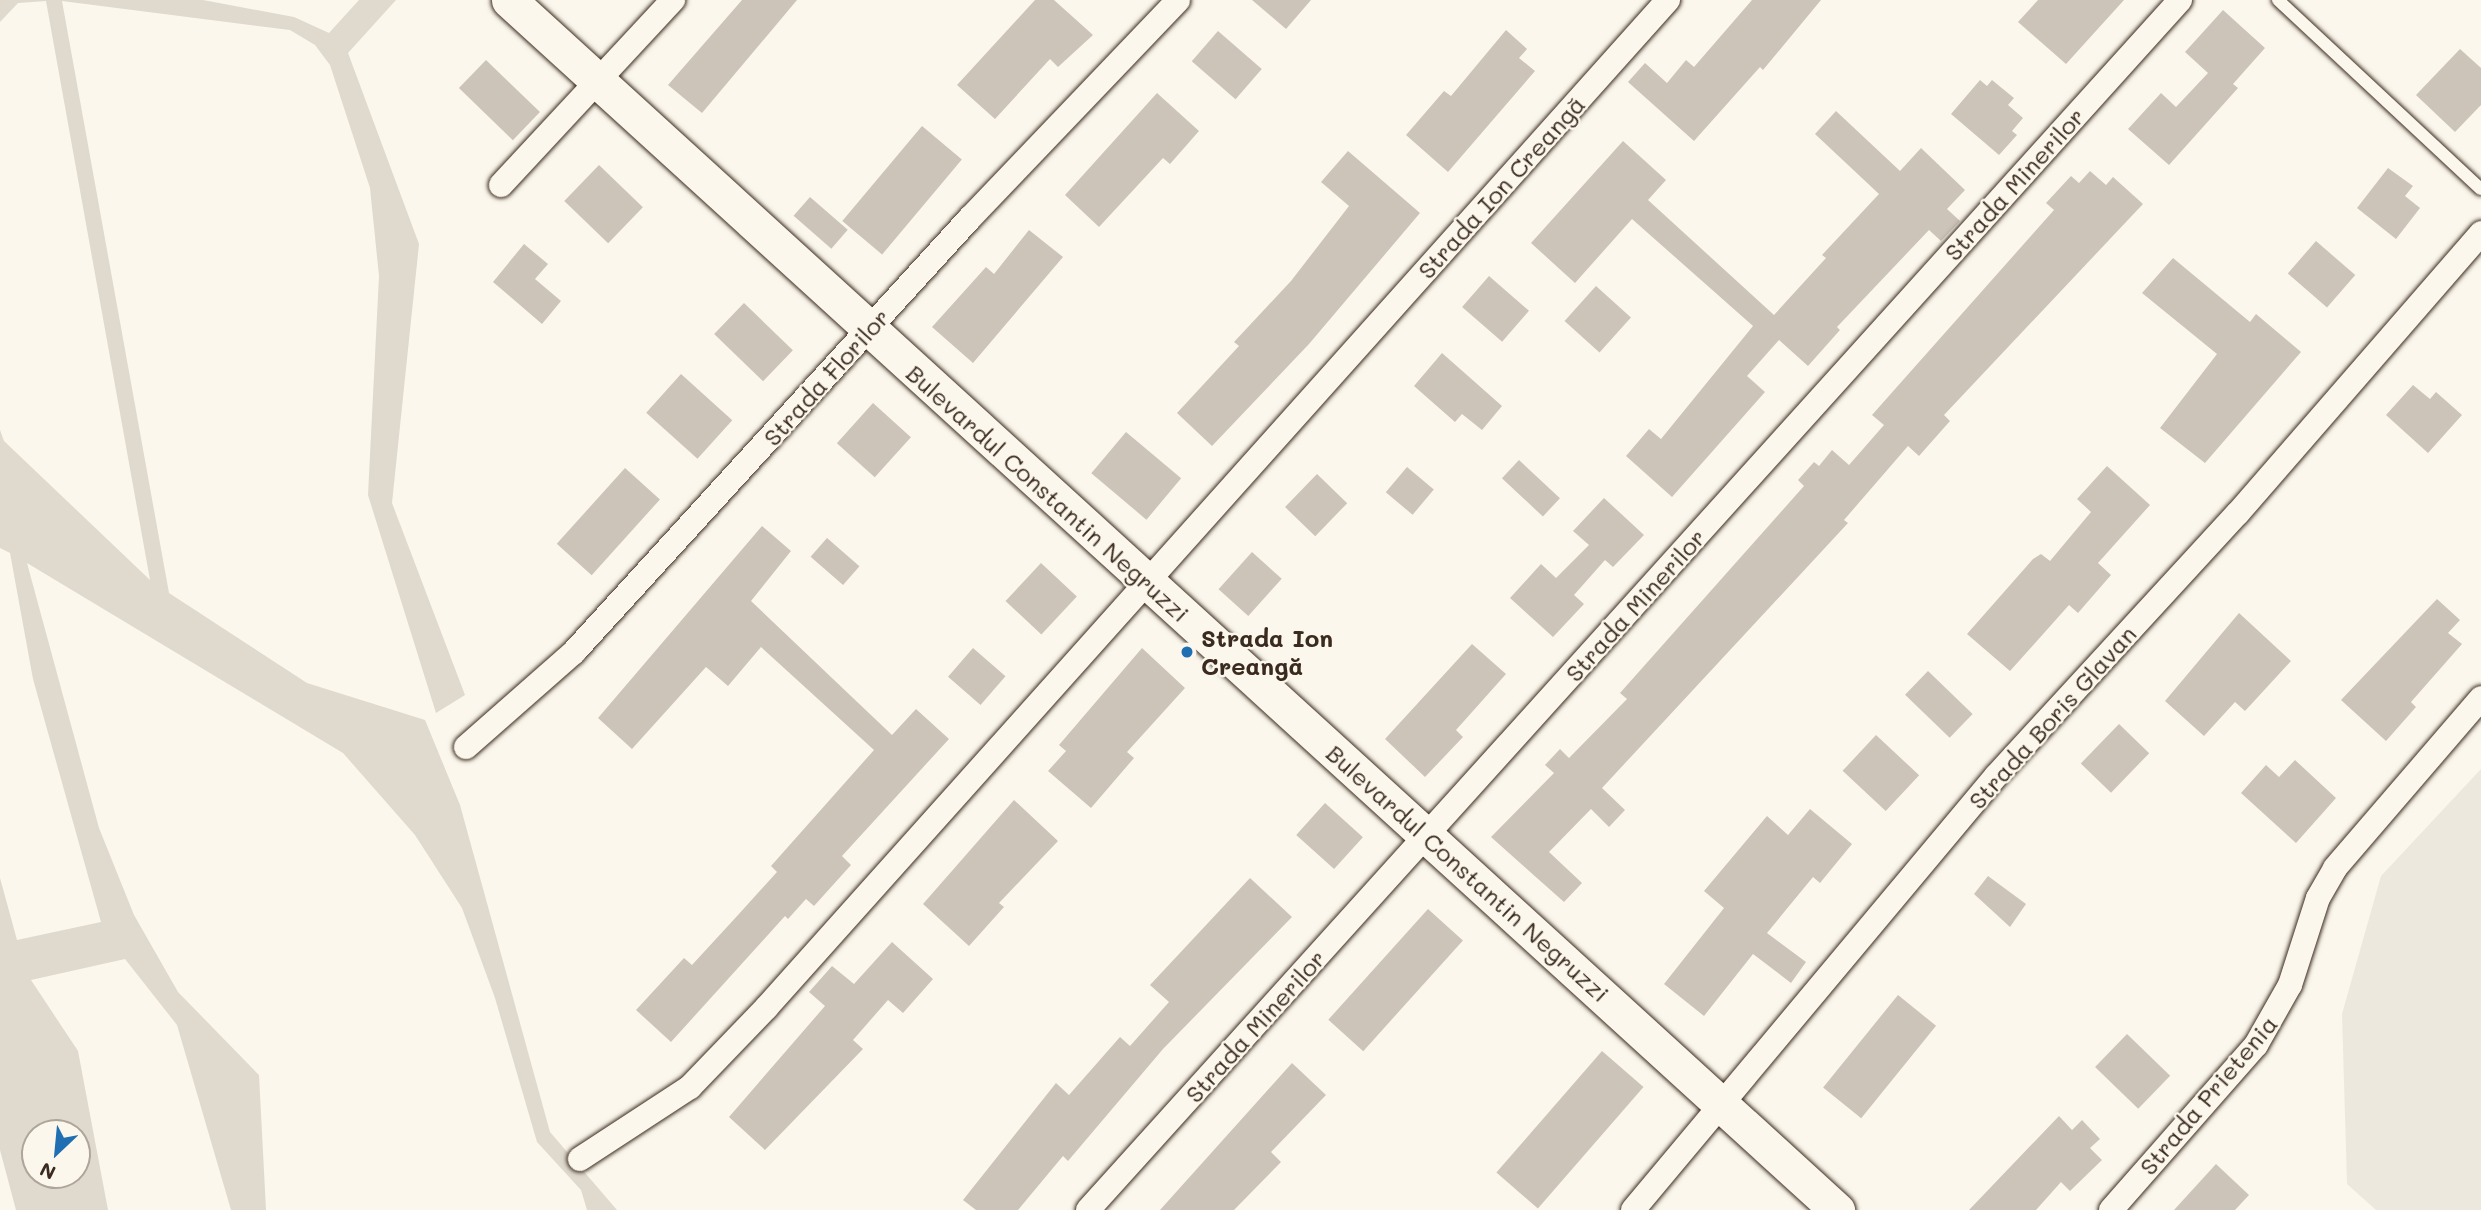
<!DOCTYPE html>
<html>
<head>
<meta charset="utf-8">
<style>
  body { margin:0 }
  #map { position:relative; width:2481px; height:1210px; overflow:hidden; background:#fbf7ec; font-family:Mali,sans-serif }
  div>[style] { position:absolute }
  .built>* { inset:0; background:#ede8dd }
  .green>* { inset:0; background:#dfd9ce }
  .building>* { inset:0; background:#ccc4b9; transform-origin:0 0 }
  .roads { filter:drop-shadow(0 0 2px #3b2a1e) drop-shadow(0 0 2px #3b2a1e) }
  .lane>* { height:12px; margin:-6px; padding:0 6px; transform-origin:6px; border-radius:6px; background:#fbf7ec }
  .street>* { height:24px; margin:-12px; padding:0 12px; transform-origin:12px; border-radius:12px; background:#fbf7ec }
  .secondary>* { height:35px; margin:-17.5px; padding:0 17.5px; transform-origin:17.5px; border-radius:17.5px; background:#fbf7ec }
  .dots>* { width:19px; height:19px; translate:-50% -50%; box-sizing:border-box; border:4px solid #fbf7ec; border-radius:50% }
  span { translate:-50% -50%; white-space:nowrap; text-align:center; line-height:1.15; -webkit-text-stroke:5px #fbf7ec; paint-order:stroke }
  .street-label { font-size:24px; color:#3b2a1e }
  .poi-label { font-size:24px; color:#3b2a1e; font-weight:700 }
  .left { translate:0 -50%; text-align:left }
  .north { position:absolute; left:21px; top:1119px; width:70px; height:70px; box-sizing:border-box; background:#fbf7ec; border:2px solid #aea59a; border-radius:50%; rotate:206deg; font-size:19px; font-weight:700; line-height:28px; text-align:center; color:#3b2a1e }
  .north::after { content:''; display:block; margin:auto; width:24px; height:32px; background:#1f6fb2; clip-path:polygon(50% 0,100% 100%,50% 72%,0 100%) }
</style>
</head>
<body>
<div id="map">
  <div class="built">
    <div style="clip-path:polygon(2481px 769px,2481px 1210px,2376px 1210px,2347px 1184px,2342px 1014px,2381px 876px)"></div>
  </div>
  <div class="green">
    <div style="clip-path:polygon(evenodd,0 0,203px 0,294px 17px,329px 33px,359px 0,396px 0,348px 53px,419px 244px,392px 503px,465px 695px,436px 713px,368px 495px,379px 276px,370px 188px,330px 65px,315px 45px,290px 30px,62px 1px,169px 593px,307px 683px,425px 720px,460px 805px,550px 1132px,617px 1210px,587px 1210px,581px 1190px,537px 1142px,495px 998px,462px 908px,415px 835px,343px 753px,27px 563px,99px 828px,134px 915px,178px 992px,259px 1075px,266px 1210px,231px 1210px,177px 1025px,125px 959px,31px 980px,78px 1051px,108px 1210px,16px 1210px,0 1150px,0 878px,17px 940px,101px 922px,33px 679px,10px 553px,0 548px,0 430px,4px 441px,150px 580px,46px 1px,18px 3px,0 22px,0 0,35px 1133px,77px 1133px,77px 1175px,35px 1175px,35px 1133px)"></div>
  </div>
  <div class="building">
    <div style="clip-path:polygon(742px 0,797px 0,702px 113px,668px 85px)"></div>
    <div style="clip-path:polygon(1035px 0,1054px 0,1093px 35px,1058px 67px,1050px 59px,995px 119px,957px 85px)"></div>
    <div style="clip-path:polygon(1252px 0,1311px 0,1286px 29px)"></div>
    <div style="clip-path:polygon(1752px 0,1821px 0,1763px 70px,1760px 67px,1694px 141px,1628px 82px,1645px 63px,1667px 83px,1686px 60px,1694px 67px)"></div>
    <div style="clip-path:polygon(2038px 0,2124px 0,2066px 64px,2018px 22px)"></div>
    <div style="clip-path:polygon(2223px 10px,2265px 48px,2233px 84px,2238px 88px,2169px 165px,2128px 129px,2161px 93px,2176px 107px,2208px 73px,2185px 52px)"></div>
    <div style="clip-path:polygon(1506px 30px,1527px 49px,1519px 58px,1535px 71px,1448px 172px,1406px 135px,1444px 91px,1451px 96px)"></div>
    <div style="left:1218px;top:31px;width:58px;height:40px;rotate:41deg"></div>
    <div style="clip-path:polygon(2460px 49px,2481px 68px,2481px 105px,2455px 132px,2416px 95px)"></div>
    <div style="left:486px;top:60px;width:75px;height:39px;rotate:44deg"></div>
    <div style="clip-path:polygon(1980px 80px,1987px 86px,1992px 80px,2014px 98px,2008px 105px,2023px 118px,2012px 131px,2017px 135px,1999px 155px,1951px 114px)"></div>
    <div style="clip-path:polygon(1157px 93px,1199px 131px,1170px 164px,1163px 158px,1099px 227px,1065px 195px)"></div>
    <div style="clip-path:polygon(1836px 111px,1900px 171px,1921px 148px,1965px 190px,1947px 209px,1960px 221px,1941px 241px,1929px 230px,1837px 327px,1840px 330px,1808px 366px,1779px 340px,1747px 376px,1765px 392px,1672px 497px,1626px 456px,1649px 429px,1661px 439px,1753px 326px,1632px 219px,1575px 283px,1531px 243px,1623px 141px,1666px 180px,1648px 200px,1774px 315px,1826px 258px,1822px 255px,1879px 194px,1815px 134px)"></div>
    <div style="left:922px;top:126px;width:52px;height:124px;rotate:40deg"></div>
    <div style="clip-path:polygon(1348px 151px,1420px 213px,1309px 344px,1212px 446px,1177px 413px,1239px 346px,1234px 342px,1291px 281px,1349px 206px,1321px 182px)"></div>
    <div style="left:599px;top:165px;width:61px;height:50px;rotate:44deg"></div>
    <div style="clip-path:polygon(2388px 168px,2413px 186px,2405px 196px,2420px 208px,2396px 239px,2357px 208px)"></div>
    <div style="clip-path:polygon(2090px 171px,2106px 185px,2113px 177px,2143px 204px,1944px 415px,1950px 421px,1919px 456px,1908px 446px,1844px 520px,1848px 523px,1602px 788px,1625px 810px,1609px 827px,1591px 809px,1549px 852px,1582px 883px,1564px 902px,1491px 837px,1554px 773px,1545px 765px,1560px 749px,1569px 758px,1627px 699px,1620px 693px,1804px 486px,1798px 480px,1814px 462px,1819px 466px,1832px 450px,1849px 465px,1884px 425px,1872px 415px,2054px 210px,2046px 203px,2071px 176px,2079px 183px)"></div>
    <div style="left:810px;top:197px;width:50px;height:25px;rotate:41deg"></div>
    <div style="clip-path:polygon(1029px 230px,1063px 257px,973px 363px,932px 327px,986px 267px,994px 274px)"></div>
    <div style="left:2316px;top:241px;width:52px;height:43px;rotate:41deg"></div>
    <div style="clip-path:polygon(524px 244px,548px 264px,535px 279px,561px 301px,542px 324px,493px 282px)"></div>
    <div style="clip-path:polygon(2173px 258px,2250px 322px,2256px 314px,2301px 352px,2205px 463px,2160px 428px,2217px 354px,2142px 293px)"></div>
    <div style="left:1489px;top:276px;width:53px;height:41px;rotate:41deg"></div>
    <div style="left:1596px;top:286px;width:47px;height:47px;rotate:42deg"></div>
    <div style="left:744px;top:303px;width:68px;height:43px;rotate:44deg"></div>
    <div style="clip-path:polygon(1442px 353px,1502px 406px,1482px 430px,1462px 414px,1455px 422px,1414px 386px)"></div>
    <div style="left:681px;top:374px;width:69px;height:52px;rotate:42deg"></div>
    <div style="clip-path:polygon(2413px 385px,2430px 399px,2436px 392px,2462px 415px,2428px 453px,2386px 415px)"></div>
    <div style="left:873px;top:403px;width:51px;height:54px;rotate:42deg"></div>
    <div style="left:1126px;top:432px;width:72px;height:54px;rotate:40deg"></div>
    <div style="left:1519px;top:460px;width:56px;height:25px;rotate:43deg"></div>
    <div style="clip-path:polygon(2107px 466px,2150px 505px,2098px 563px,2111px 575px,2078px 613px,2069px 605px,2010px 671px,1967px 634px,2033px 559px,2041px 554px,2050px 561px,2091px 512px,2077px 499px)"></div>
    <div style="left:1407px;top:467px;width:35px;height:33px;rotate:40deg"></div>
    <div style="left:625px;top:468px;width:47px;height:102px;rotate:42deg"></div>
    <div style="left:1317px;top:474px;width:42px;height:46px;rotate:44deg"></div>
    <div style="clip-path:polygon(1604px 498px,1644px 535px,1613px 567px,1605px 560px,1574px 595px,1584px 604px,1553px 637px,1510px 598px,1541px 564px,1556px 578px,1589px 545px,1573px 531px)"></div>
    <div style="clip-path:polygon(762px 526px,791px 551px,751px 601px,892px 735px,916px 709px,949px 739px,842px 856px,851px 865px,814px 906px,806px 899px,788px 919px,785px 916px,671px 1042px,636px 1010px,684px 958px,692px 965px,738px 915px,777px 872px,771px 866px,874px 750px,761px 647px,728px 686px,706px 667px,632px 749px,598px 718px)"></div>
    <div style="left:827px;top:538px;width:43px;height:25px;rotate:41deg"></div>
    <div style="left:1252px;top:552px;width:40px;height:50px;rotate:42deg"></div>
    <div style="left:1041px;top:563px;width:49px;height:52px;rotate:43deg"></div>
    <div style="clip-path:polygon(2437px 599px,2460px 620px,2448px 633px,2462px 644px,2411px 702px,2416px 707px,2386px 741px,2341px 700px)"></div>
    <div style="clip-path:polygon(2239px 613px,2291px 661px,2245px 711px,2235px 702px,2204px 736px,2165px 701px)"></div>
    <div style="clip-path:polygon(1472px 644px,1506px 674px,1456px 730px,1463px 737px,1425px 777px,1385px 739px)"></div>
    <div style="left:973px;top:648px;width:43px;height:38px;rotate:41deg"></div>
    <div style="clip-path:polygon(1142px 648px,1185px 688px,1127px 752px,1134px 758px,1091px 808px,1048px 771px,1066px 751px,1059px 745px)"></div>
    <div style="left:1928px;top:671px;width:62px;height:33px;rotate:44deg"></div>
    <div style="left:2119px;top:724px;width:42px;height:55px;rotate:44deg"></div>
    <div style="left:1876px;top:735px;width:59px;height:49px;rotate:43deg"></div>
    <div style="clip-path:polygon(2295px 760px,2336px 798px,2296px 843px,2241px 793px,2266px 765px,2279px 777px)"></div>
    <div style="clip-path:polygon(1014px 800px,1058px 841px,999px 903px,1004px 907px,969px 946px,923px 904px)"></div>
    <div style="left:1325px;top:803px;width:51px;height:43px;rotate:42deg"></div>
    <div style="clip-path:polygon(1810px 809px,1852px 844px,1820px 883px,1813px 877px,1767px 933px,1806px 962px,1791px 983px,1753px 954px,1704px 1016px,1664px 984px,1724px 908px,1704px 891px,1767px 816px,1788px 835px)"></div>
    <div style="clip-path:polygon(1988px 876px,2026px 904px,2010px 927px,1974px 894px)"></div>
    <div style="clip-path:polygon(1250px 878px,1292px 917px,1163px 1049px,1068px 1161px,1063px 1156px,1018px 1210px,976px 1210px,963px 1200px,1056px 1083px,1069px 1095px,1120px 1037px,1130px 1046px,1169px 1002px,1150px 985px)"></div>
    <div style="left:1428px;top:909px;width:47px;height:149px;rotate:42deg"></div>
    <div style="clip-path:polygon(892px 942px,933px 979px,903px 1013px,888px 1000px,853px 1040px,863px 1049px,765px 1150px,729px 1117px,825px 1006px,809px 992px,832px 966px,854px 984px)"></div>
    <div style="left:1898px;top:995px;width:49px;height:119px;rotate:39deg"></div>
    <div style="left:2127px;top:1034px;width:60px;height:46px;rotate:44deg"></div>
    <div style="left:1602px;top:1051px;width:55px;height:161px;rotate:41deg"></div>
    <div style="clip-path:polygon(1292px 1063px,1326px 1095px,1271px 1152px,1281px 1162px,1234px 1210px,1160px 1210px)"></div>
    <div style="clip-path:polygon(2059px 1116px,2072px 1130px,2082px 1120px,2100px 1139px,2090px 1148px,2102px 1160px,2070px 1191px,2061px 1182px,2036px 1210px,1969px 1210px)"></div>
    <div style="clip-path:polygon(2216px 1164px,2249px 1195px,2235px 1210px,2174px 1210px)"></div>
  </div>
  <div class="roads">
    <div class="lane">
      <div style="left:2278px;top:0;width:277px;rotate:43deg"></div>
    </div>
    <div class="street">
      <div style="left:501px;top:185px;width:253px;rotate:-47.1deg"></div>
      <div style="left:466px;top:747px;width:144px;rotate:-41.3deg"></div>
      <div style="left:574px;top:652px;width:588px;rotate:-47.62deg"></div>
      <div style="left:970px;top:218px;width:301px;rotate:-46.3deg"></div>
      <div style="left:580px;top:1159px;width:131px;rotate:-33.2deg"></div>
      <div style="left:690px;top:1087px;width:110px;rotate:-46.1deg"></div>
      <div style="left:766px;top:1008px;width:1353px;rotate:-48.18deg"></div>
      <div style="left:1088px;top:1210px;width:1630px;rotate:-47.93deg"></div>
      <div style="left:1633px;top:1210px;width:566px;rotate:-50.09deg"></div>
      <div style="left:1996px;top:776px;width:357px;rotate:-47.4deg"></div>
      <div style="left:2238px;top:513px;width:371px;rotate:-49deg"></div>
      <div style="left:2111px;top:1210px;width:220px;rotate:-48.7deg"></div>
      <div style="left:2256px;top:1045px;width:69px;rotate:-60.5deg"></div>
      <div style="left:2290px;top:985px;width:91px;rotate:-72.2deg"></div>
      <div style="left:2318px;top:898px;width:34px;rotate:-60deg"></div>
      <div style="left:2335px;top:868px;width:224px;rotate:-49.3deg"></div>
    </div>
    <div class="secondary">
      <div style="left:509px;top:0;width:1797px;rotate:42.34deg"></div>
    </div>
  </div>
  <div class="dots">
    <div style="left:1187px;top:652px;background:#1f6fb2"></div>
  </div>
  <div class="street-label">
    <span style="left:2014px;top:184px;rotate:-48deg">Strada Minerilor</span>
    <span style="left:1501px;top:187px;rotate:-48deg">Strada Ion Creangă</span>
    <span style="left:826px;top:377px;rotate:-48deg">Strada Florilor</span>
    <span style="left:1048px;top:493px;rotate:42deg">Bulevardul Constantin Negruzzi</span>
    <span style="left:1635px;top:605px;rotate:-48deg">Strada Minerilor</span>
    <span style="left:2052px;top:717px;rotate:-48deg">Strada Boris Glavan</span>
    <span style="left:1468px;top:873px;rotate:42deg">Bulevardul Constantin Negruzzi</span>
    <span style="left:1255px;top:1026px;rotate:-48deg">Strada Minerilor</span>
    <span style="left:2208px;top:1095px;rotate:-50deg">Strada Prietenia</span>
  </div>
  <div class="poi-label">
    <span class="left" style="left:1201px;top:652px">Strada Ion<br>Creangă</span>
  </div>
  <div class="north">N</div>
</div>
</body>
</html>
